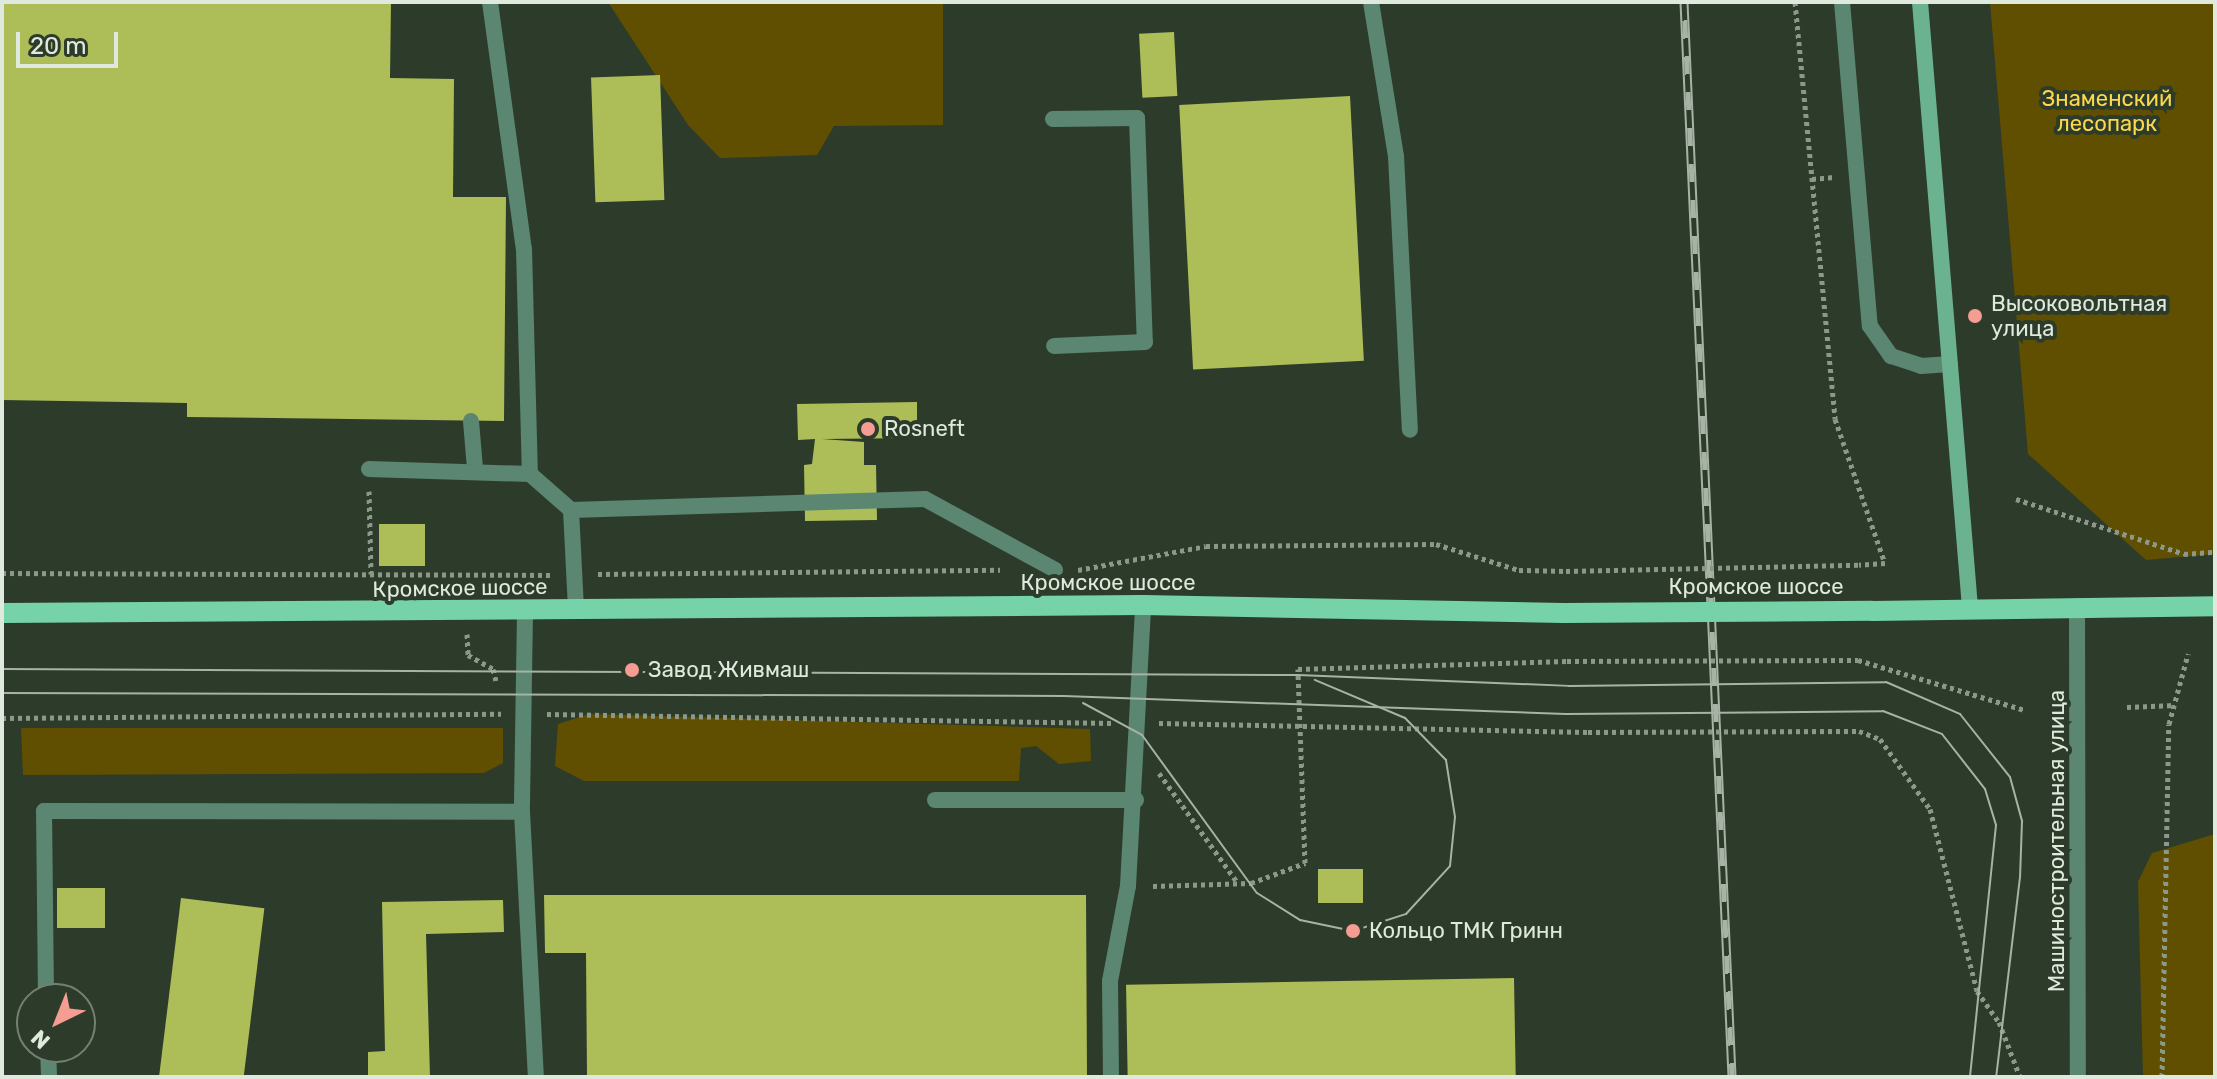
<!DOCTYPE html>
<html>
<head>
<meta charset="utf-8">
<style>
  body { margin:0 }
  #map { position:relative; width:2217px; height:1079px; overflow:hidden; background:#2d3c2a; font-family:Rubik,sans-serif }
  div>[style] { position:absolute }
  .green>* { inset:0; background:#604f00 }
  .building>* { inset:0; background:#adbe59; transform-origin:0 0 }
  .path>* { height:5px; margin-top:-2.5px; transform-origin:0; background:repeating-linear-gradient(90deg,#8c9889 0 4px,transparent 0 8px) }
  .service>* { height:16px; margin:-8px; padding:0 8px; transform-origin:8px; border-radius:8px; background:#5b8671 }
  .minor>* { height:16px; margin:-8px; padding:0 8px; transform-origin:8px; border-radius:8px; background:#5b8671 }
  .secondary>* { height:16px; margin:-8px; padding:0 8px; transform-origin:8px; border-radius:8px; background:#6bb291 }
  .primary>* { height:20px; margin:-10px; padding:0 10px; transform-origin:10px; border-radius:10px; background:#76d3a9 }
  .tram>* { height:2px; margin:-1px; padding:0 1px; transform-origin:1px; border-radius:1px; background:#a7b3a5 }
  .rail>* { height:9px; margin-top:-4.5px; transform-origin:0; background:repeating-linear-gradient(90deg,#2d3c2a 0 18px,#a7b3a5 0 36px); box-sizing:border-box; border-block:2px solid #a7b3a5 }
  .path-bridge>* { height:5px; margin-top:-2.5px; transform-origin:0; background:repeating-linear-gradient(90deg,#8c9889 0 4px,transparent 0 8px) }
  .primary-bridge>* { height:20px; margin:-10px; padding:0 10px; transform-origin:10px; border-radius:10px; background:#76d3a9 }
  .dots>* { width:22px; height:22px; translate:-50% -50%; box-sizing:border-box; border:4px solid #2d3c2a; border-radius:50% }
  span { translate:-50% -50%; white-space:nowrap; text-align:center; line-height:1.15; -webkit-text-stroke:8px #2d3c2a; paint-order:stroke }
  .park-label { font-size:22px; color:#fcd84a }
  .poi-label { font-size:22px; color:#dfe9dd }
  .left { translate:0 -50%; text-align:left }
  .street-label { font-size:22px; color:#dfe9dd }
  .frame { position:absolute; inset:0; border:4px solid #dfe9dd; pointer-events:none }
  .north { position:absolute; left:16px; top:983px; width:80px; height:80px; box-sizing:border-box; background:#2d3c2a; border:2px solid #748172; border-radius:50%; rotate:223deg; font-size:22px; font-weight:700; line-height:32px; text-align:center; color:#dfe9dd }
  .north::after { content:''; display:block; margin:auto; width:28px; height:36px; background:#f59c93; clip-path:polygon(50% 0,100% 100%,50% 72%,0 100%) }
  .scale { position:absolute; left:16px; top:32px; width:102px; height:36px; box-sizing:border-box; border:4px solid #dfe9dd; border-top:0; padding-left:10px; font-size:24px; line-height:28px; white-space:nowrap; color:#dfe9dd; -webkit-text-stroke:6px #2d3c2a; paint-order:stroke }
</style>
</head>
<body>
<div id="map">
  <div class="green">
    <div style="clip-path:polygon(608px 2px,943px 2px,943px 125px,834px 126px,817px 155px,720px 158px,688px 125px)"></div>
    <div style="clip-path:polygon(1990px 2px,2215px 2px,2215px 554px,2146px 560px,2028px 454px)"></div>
    <div style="clip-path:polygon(589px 714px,1090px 729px,1091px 761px,1059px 764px,1036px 746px,1021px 748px,1019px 781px,584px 781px,555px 766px,558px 724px)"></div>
    <div style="clip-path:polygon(21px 728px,503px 728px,503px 763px,484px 773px,23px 775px)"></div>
    <div style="clip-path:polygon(2215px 834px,2215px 1077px,2143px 1077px,2138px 882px,2152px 853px)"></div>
  </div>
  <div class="building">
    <div style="clip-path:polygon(2px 2px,391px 2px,390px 78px,454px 79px,453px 197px,506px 197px,504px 421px,187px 417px,187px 403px,2px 400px)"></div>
    <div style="left:1174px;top:32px;width:64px;height:35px;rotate:87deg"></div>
    <div style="left:660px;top:75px;width:125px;height:69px;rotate:88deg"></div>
    <div style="left:1350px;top:96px;width:265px;height:171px;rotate:87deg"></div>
    <div style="clip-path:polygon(917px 402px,917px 438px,822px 439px,864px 442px,864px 465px,876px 465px,877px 520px,805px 521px,804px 465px,812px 464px,815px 439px,798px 440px,797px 404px)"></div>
    <div style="left:379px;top:524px;width:46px;height:42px"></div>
    <div style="left:1318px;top:869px;width:45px;height:34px"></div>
    <div style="left:57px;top:888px;width:48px;height:40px"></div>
    <div style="clip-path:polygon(544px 895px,1086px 895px,1087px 1077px,587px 1077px,586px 953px,545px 953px)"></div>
    <div style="left:181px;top:898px;width:84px;height:179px;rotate:7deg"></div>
    <div style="clip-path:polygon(503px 900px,504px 932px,426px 934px,430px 1077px,368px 1077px,368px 1052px,385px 1051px,382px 902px)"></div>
    <div style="left:1514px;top:978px;width:99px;height:388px;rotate:89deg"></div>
  </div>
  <div class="path">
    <div style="left:1795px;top:2px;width:419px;rotate:84.5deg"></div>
    <div style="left:1835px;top:419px;width:152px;rotate:70.9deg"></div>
    <div style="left:1885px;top:563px;width:26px;rotate:176deg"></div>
    <div style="left:1812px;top:179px;width:22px;rotate:-5deg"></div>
    <div style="left:369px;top:491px;width:83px;rotate:88.6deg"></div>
    <div style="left:2016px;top:499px;width:177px;rotate:18.1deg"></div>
    <div style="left:2184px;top:554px;width:31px;rotate:-4deg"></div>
    <div style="left:1078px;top:570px;width:130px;rotate:-10.6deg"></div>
    <div style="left:1206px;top:546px;width:230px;rotate:-0.5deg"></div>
    <div style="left:1436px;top:544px;width:87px;rotate:17.4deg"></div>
    <div style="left:1519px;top:570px;width:47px;rotate:1.2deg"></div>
    <div style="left:2px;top:573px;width:550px;rotate:0.21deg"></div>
    <div style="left:598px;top:574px;width:402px;rotate:-0.6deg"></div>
    <div style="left:467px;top:634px;width:21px;rotate:87deg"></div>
    <div style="left:468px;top:655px;width:29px;rotate:29deg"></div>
    <div style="left:493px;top:669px;width:12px;rotate:76deg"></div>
    <div style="left:1858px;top:660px;width:174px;rotate:16.7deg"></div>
    <div style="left:2127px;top:707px;width:48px;rotate:-2.4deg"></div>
    <div style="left:547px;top:714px;width:566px;rotate:0.91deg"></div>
    <div style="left:2px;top:718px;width:499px;rotate:-0.5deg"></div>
    <div style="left:1159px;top:723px;width:429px;rotate:1.2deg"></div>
    <div style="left:1859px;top:731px;width:22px;rotate:21deg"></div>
    <div style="left:1880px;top:739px;width:86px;rotate:54.5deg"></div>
    <div style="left:1930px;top:809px;width:188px;rotate:75.5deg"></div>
    <div style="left:1977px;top:991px;width:38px;rotate:55deg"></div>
    <div style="left:1999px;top:1022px;width:59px;rotate:69.1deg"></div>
    <div style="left:1159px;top:773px;width:134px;rotate:54.4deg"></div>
    <div style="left:1153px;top:886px;width:98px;rotate:-1.8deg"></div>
    <div style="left:1251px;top:883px;width:58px;rotate:-20.3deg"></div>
    <div style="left:1305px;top:863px;width:194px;rotate:-92.1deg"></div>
    <div style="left:1298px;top:669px;width:269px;rotate:-1.7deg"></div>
    <div style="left:2162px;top:1077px;width:353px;rotate:-88.9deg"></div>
    <div style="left:2169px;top:724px;width:73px;rotate:-74.8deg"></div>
  </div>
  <div class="service">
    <div style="left:490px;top:2px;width:249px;rotate:82.2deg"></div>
    <div style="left:524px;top:249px;width:225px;rotate:88.5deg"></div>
    <div style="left:530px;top:474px;width:55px;rotate:41.3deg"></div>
    <div style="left:571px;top:510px;width:100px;rotate:87.1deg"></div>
    <div style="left:1371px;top:2px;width:156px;rotate:80.8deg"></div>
    <div style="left:1396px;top:156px;width:274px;rotate:87.1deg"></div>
    <div style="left:1842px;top:2px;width:325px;rotate:85.1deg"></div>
    <div style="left:1870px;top:326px;width:37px;rotate:55deg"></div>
    <div style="left:1891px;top:356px;width:32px;rotate:18deg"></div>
    <div style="left:1921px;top:366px;width:29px;rotate:-4deg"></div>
    <div style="left:1053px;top:119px;width:84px;rotate:-0.7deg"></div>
    <div style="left:1137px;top:118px;width:224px;rotate:88deg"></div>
    <div style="left:1145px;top:342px;width:91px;rotate:177.5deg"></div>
    <div style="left:471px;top:421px;width:48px;rotate:85.2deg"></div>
    <div style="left:369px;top:469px;width:161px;rotate:1.8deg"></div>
    <div style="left:571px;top:510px;width:354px;rotate:-1.8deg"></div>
    <div style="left:925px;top:499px;width:148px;rotate:28.6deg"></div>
    <div style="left:525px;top:612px;width:200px;rotate:90.9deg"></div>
    <div style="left:522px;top:812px;width:265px;rotate:87deg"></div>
    <div style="left:935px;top:800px;width:201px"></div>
    <div style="left:46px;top:999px;width:188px;rotate:-90.6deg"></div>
    <div style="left:44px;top:811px;width:478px;rotate:0.1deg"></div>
    <div style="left:48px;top:1047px;width:30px;rotate:88deg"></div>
    <div style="left:1111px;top:1077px;width:96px;rotate:-90.6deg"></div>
    <div style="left:1110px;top:981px;width:97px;rotate:-79.3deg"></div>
    <div style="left:1128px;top:886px;width:281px;rotate:-86.9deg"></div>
  </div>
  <div class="minor">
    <div style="left:2077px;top:606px;width:471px;rotate:89.9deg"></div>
  </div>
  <div class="secondary">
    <div style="left:1920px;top:2px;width:608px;rotate:85.28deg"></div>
  </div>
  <div class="primary">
    <div style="left:1872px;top:611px;width:343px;rotate:-0.8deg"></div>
    <div style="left:2px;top:613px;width:1141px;rotate:-0.4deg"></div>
    <div style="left:1143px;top:605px;width:421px;rotate:1.1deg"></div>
  </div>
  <div class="tram">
    <div style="left:2px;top:669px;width:1296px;rotate:0.27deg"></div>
    <div style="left:1298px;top:675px;width:271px;rotate:2.3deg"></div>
    <div style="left:1569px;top:686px;width:317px;rotate:-0.7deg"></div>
    <div style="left:1886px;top:682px;width:81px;rotate:23.4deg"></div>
    <div style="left:1960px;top:714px;width:80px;rotate:51.6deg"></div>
    <div style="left:2010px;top:777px;width:46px;rotate:74.7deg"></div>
    <div style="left:2022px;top:821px;width:56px;rotate:92deg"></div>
    <div style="left:2020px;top:877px;width:201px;rotate:96.8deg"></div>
    <div style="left:2px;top:693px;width:1062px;rotate:0.16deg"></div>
    <div style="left:1064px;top:696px;width:502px;rotate:2.05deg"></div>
    <div style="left:1566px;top:714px;width:317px;rotate:-0.5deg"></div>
    <div style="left:1883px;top:711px;width:63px;rotate:21.3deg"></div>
    <div style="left:1942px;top:734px;width:70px;rotate:52deg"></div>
    <div style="left:1985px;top:789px;width:38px;rotate:73deg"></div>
    <div style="left:1996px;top:825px;width:253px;rotate:95.9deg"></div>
    <div style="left:1083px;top:703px;width:67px;rotate:28.5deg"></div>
    <div style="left:1142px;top:735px;width:195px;rotate:54deg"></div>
    <div style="left:1257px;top:893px;width:51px;rotate:32.1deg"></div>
    <div style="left:1300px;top:920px;width:54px;rotate:11.7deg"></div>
    <div style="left:1353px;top:931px;width:56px;rotate:-17.8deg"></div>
    <div style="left:1406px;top:914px;width:65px;rotate:-47.5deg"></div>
    <div style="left:1450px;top:866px;width:49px;rotate:-84.2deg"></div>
    <div style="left:1455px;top:817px;width:58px;rotate:-99deg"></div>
    <div style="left:1446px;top:760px;width:59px;rotate:-134.3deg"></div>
    <div style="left:1405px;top:718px;width:98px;rotate:-157.1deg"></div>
  </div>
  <div class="rail">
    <div style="left:1684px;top:2px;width:1076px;rotate:87.44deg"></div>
  </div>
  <div class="path-bridge">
    <div style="left:1566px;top:571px;width:293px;rotate:-1.2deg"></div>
    <div style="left:1567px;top:661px;width:291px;rotate:-0.2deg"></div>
    <div style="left:1588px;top:732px;width:271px;rotate:-0.2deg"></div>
  </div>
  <div class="primary-bridge">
    <div style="left:1564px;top:613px;width:308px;rotate:-0.4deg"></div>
  </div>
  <div class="dots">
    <div style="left:1975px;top:316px;background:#f59c93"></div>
    <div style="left:868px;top:429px;background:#f59c93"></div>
    <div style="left:632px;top:670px;background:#f59c93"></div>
    <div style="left:1353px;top:931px;background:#f59c93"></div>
  </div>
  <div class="park-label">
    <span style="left:2107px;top:111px">Знаменский<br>лесопарк</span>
  </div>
  <div class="poi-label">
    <span class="left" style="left:1991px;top:316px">Высоковольтная<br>улица</span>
    <span class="left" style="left:884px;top:429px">Rosneft</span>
    <span class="left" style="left:648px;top:670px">Завод Живмаш</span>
    <span class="left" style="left:1369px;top:931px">Кольцо ТМК Гринн</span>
  </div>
  <div class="street-label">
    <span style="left:1108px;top:583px">Кромское шоссе</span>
    <span style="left:1756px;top:587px">Кромское шоссе</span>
    <span style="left:460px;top:588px;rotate:-1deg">Кромское шоссе</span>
    <span style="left:2057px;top:841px;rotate:-90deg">Машиностроительная улица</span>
  </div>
  <div class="frame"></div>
  <div class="north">N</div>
  <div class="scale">20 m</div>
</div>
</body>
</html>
